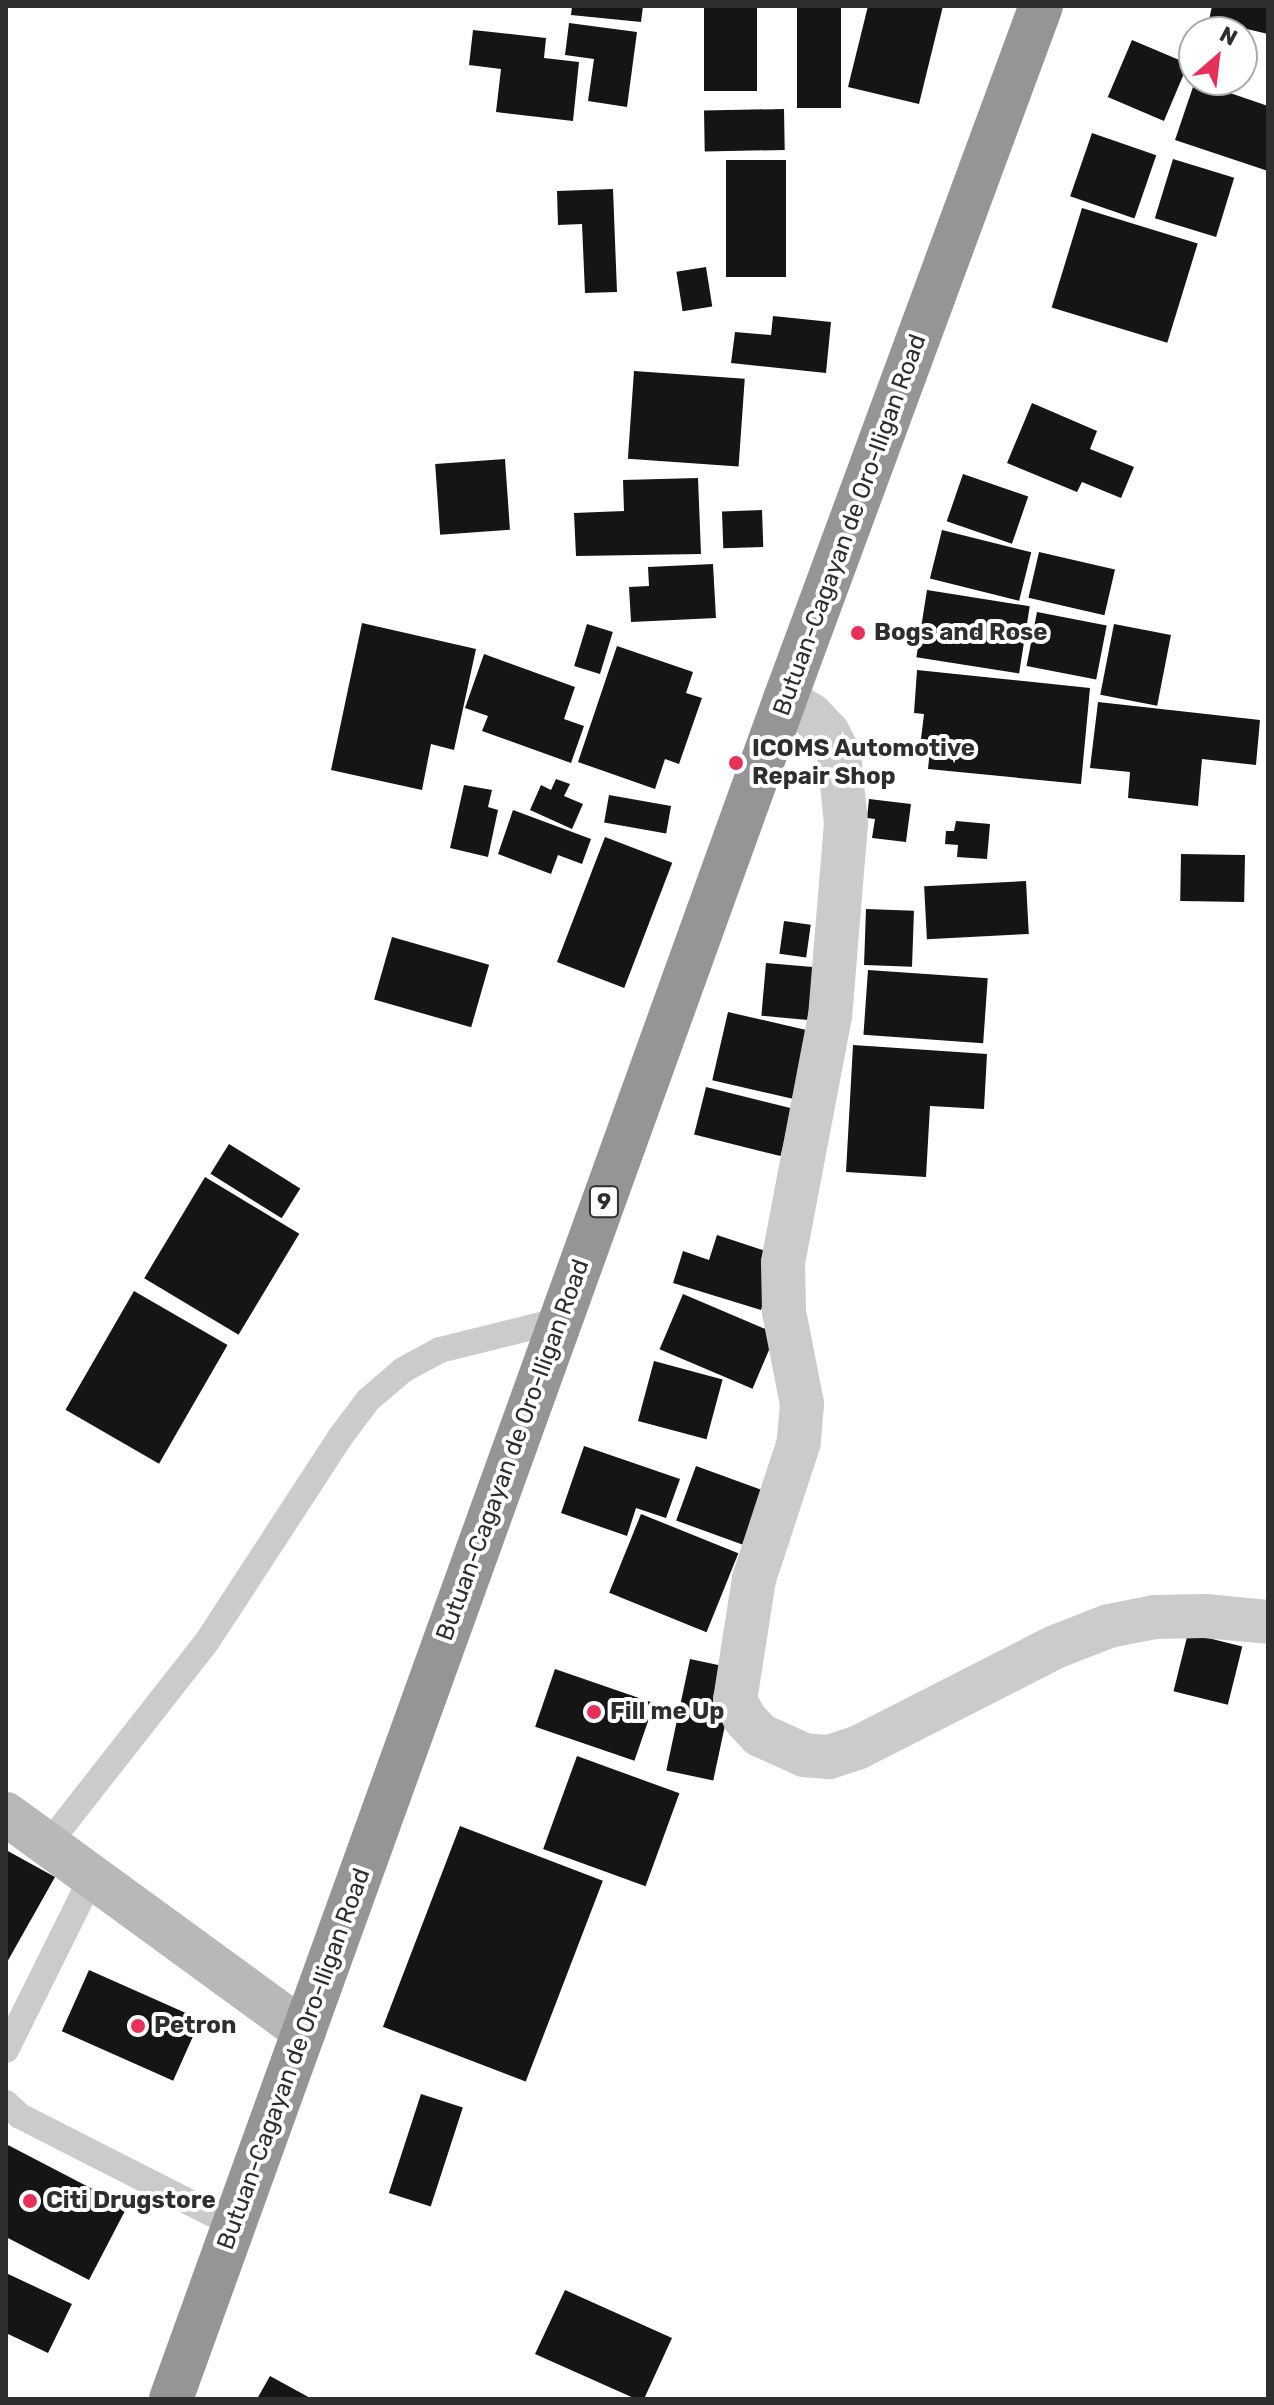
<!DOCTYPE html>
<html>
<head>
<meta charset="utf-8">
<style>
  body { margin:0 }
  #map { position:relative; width:1274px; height:2405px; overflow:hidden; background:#fff; font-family:Rubik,sans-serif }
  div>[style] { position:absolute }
  .building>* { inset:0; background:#151515; transform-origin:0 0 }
  .lane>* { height:26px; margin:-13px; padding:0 13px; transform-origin:13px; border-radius:13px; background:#cbcbcb }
  .street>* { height:44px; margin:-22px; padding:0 22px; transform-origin:22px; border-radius:22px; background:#cbcbcb }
  .secondary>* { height:44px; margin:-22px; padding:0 22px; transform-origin:22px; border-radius:22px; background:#b8b8b8 }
  .highway>* { height:44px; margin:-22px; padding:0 22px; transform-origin:22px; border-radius:22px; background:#959595 }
  .dots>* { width:22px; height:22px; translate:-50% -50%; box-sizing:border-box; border:4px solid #fff; border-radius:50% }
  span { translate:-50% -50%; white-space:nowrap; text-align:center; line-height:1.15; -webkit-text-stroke:8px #fff; paint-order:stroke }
  .shield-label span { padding:2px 6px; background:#fff; border:2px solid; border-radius:6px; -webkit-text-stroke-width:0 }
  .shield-label { font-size:22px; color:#2e2e2e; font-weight:700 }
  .street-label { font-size:24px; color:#2e2e2e }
  .poi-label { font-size:24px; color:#2e2e2e; font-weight:700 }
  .left { translate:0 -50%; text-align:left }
  .frame { position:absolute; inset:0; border:8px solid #2e2e2e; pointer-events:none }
  .north { position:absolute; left:1178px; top:16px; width:80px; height:80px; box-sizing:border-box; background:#fff; border:2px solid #ababab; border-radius:50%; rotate:28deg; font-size:22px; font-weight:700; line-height:32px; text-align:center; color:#2e2e2e }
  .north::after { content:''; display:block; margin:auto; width:28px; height:36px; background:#e62f59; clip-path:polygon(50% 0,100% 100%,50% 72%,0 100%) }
</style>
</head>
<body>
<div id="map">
  <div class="building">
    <div style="clip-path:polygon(572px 6px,643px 6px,641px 22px,571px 15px)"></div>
    <div style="left:704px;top:6px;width:53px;height:85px"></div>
    <div style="left:797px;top:6px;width:44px;height:102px"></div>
    <div style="clip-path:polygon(868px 6px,943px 6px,919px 104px,848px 87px)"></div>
    <div style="clip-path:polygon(1212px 6px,1268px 6px,1268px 34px,1209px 20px)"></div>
    <div style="clip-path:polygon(569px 23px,637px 32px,627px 107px,588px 101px,594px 59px,565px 55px)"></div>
    <div style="clip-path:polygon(473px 30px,546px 38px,544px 58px,579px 62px,573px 121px,496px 112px,501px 69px,469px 65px)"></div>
    <div style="left:1132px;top:40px;width:61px;height:62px;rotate:23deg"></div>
    <div style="clip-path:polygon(1195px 81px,1268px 106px,1268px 171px,1175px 140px)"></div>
    <div style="left:784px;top:109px;width:41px;height:80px;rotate:89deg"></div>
    <div style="left:1092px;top:133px;width:68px;height:67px;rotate:19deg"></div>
    <div style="left:1173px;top:159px;width:64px;height:62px;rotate:17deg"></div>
    <div style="left:786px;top:160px;width:117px;height:60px;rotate:90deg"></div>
    <div style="clip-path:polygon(613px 189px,617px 292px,585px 293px,582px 224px,558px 225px,557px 191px)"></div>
    <div style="left:1082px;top:208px;width:121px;height:104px;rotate:17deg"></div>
    <div style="left:706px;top:267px;width:40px;height:30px;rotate:81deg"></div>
    <div style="clip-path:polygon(773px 316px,831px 322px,826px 373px,731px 363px,735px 332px,771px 335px)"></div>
    <div style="left:634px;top:371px;width:111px;height:88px;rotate:4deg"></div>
    <div style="clip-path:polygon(1032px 403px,1097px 431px,1090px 449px,1134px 467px,1121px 498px,1082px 482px,1077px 492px,1007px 463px)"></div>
    <div style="left:505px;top:459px;width:71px;height:70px;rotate:86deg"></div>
    <div style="left:963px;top:474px;width:69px;height:50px;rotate:19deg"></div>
    <div style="clip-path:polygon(698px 478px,701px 554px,576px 556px,574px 513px,624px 511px,623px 480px)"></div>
    <div style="left:762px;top:510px;width:37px;height:40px;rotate:88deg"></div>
    <div style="left:942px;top:530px;width:92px;height:50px;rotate:14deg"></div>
    <div style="left:1039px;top:552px;width:78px;height:47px;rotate:13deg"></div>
    <div style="clip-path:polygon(713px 564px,716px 618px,631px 622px,629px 587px,649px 586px,648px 567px)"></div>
    <div style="left:927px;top:590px;width:104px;height:68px;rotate:9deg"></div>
    <div style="left:1037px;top:612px;width:71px;height:55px;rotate:11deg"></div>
    <div style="clip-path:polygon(362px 623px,476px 649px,454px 750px,431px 744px,422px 790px,331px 770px)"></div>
    <div style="left:587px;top:624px;width:27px;height:44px;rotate:17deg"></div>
    <div style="left:1114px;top:624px;width:58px;height:72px;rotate:11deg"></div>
    <div style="clip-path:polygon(617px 646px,693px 672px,686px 693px,702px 698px,679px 764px,665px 759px,655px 789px,578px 762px)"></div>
    <div style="clip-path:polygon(484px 654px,575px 687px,564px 719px,584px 726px,571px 763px,482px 731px,488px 716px,465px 708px)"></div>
    <div style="clip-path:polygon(917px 670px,1090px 688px,1081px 784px,928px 769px,931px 740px,921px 739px,924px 714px,914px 713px)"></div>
    <div style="clip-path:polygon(1098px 702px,1260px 720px,1256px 765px,1202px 759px,1198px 806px,1128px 798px,1130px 772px,1090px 768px)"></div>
    <div style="clip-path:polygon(556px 779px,570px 784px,564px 796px,583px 804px,572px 829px,530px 810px,541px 785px,551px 790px)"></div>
    <div style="clip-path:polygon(464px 785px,492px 790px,488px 807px,498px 810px,488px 857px,450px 848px)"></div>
    <div style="left:609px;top:795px;width:63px;height:28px;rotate:10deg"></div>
    <div style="clip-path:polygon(869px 799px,911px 804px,906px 842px,872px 838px,875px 819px,867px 818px)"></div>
    <div style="clip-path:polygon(513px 810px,591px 839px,582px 864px,558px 855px,551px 874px,498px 854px)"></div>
    <div style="clip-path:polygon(956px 821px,990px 824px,987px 859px,957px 857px,958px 845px,945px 844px,946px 831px,954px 831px)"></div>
    <div style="left:605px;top:837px;width:72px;height:134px;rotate:21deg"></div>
    <div style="left:1181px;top:854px;width:64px;height:47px;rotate:1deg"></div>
    <div style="left:1026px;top:881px;width:53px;height:102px;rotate:87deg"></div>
    <div style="left:866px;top:909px;width:48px;height:56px;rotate:2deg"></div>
    <div style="left:784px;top:921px;width:27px;height:33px;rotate:8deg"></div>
    <div style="left:392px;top:937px;width:101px;height:65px;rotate:16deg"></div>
    <div style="left:766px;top:963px;width:47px;height:53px;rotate:5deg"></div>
    <div style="left:868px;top:970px;width:120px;height:65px;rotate:4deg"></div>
    <div style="left:728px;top:1012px;width:97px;height:70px;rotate:13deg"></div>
    <div style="clip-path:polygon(853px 1045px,987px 1054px,984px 1109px,930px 1106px,926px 1177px,846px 1172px)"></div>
    <div style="left:706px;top:1087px;width:89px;height:49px;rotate:14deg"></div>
    <div style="left:229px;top:1144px;width:84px;height:35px;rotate:32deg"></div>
    <div style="left:205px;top:1177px;width:110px;height:118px;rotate:31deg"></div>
    <div style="clip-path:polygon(717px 1235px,778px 1255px,761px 1310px,673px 1283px,683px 1251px,709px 1260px)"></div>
    <div style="left:134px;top:1291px;width:108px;height:137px;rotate:30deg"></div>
    <div style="left:683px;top:1294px;width:101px;height:60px;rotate:23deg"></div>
    <div style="left:654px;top:1361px;width:71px;height:62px;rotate:15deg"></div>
    <div style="clip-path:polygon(584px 1446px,680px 1479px,666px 1518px,636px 1508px,627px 1536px,561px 1513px)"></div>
    <div style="left:696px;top:1466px;width:74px;height:58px;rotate:20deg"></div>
    <div style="left:641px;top:1514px;width:105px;height:85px;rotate:22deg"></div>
    <div style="left:1188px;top:1633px;width:56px;height:60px;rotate:14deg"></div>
    <div style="left:690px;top:1659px;width:48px;height:114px;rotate:12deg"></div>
    <div style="left:555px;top:1669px;width:105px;height:61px;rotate:19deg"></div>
    <div style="left:577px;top:1756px;width:109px;height:99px;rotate:20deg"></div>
    <div style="left:460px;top:1826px;width:153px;height:215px;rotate:21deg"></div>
    <div style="clip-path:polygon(6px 1850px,55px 1877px,6px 1964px)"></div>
    <div style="left:89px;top:1970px;width:122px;height:67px;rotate:24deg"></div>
    <div style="left:421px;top:2094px;width:44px;height:104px;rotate:18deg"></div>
    <div style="clip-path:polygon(6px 2144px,127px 2207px,89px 2280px,6px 2237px)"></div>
    <div style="clip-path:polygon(6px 2273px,72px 2304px,48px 2353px,6px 2333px)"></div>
    <div style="clip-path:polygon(565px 2290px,672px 2338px,644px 2399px,636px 2399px,535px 2354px)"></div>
    <div style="clip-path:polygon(270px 2376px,312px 2399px,257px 2399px)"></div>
  </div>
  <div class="lane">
    <div style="left:49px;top:1843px;width:258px;rotate:-51.9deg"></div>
    <div style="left:208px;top:1640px;width:244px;rotate:-56.9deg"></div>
    <div style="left:341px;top:1436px;width:45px;rotate:-53.1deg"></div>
    <div style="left:368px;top:1400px;width:46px;rotate:-40.6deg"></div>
    <div style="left:403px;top:1370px;width:42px;rotate:-28.4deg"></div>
    <div style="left:440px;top:1350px;width:124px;rotate:-14deg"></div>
    <div style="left:6px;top:2050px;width:195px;rotate:-63.6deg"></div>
    <div style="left:6px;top:2103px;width:19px;rotate:43deg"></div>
    <div style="left:20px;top:2116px;width:240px;rotate:27deg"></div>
  </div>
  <div class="street">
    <div style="left:785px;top:699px;width:31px;rotate:32deg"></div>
    <div style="left:811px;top:715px;width:25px;rotate:47deg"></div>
    <div style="left:828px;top:733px;width:25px;rotate:63deg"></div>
    <div style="left:839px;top:755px;width:68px;rotate:84.1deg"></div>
    <div style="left:846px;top:823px;width:194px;rotate:94.7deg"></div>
    <div style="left:830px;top:1016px;width:251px;rotate:100.8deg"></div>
    <div style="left:783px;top:1263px;width:49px;rotate:88.8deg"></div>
    <div style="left:784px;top:1312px;width:94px;rotate:78.9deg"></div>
    <div style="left:802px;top:1404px;width:38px;rotate:95deg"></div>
    <div style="left:799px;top:1442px;width:144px;rotate:108.2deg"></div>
    <div style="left:754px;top:1579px;width:122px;rotate:98.9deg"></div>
    <div style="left:735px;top:1700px;width:21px;rotate:62deg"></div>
    <div style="left:745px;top:1719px;width:22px;rotate:47deg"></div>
    <div style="left:760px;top:1735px;width:48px;rotate:24.4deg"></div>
    <div style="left:804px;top:1755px;width:25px;rotate:5deg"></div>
    <div style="left:829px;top:1757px;width:29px;rotate:-18deg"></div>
    <div style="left:857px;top:1748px;width:222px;rotate:-27deg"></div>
    <div style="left:1055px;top:1647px;width:58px;rotate:-21.3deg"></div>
    <div style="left:1109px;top:1626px;width:47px;rotate:-11.1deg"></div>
    <div style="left:1155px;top:1617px;width:50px;rotate:-1.1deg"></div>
    <div style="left:1205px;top:1616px;width:63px;rotate:5.4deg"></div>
  </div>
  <div class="secondary">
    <div style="left:6px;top:1814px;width:369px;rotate:36.1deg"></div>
  </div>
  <div class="highway">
    <div style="left:171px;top:2399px;width:1807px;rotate:-70.14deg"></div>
    <div style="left:785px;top:699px;width:739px;rotate:-69.73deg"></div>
  </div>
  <div class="dots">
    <div style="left:858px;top:633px;background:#e62f59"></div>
    <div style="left:736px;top:763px;background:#e62f59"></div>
    <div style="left:594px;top:1712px;background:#e62f59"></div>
    <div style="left:138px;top:2026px;background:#e62f59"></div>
    <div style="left:30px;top:2201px;background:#e62f59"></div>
  </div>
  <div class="shield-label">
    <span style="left:604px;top:1202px">9</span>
  </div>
  <div class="street-label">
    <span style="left:850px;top:525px;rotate:-70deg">Butuan-Cagayan de Oro-Iligan Road</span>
    <span style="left:513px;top:1450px;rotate:-70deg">Butuan-Cagayan de Oro-Iligan Road</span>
    <span style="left:294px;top:2059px;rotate:-70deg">Butuan-Cagayan de Oro-Iligan Road</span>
  </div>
  <div class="poi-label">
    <span class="left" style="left:874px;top:633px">Bogs and Rose</span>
    <span class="left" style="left:752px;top:763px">ICOMS Automotive<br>Repair Shop</span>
    <span class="left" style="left:610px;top:1712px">Fill me Up</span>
    <span class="left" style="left:154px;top:2026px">Petron</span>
    <span class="left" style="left:46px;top:2201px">Citi Drugstore</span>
  </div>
  <div class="frame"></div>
  <div class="north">N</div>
</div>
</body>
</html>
